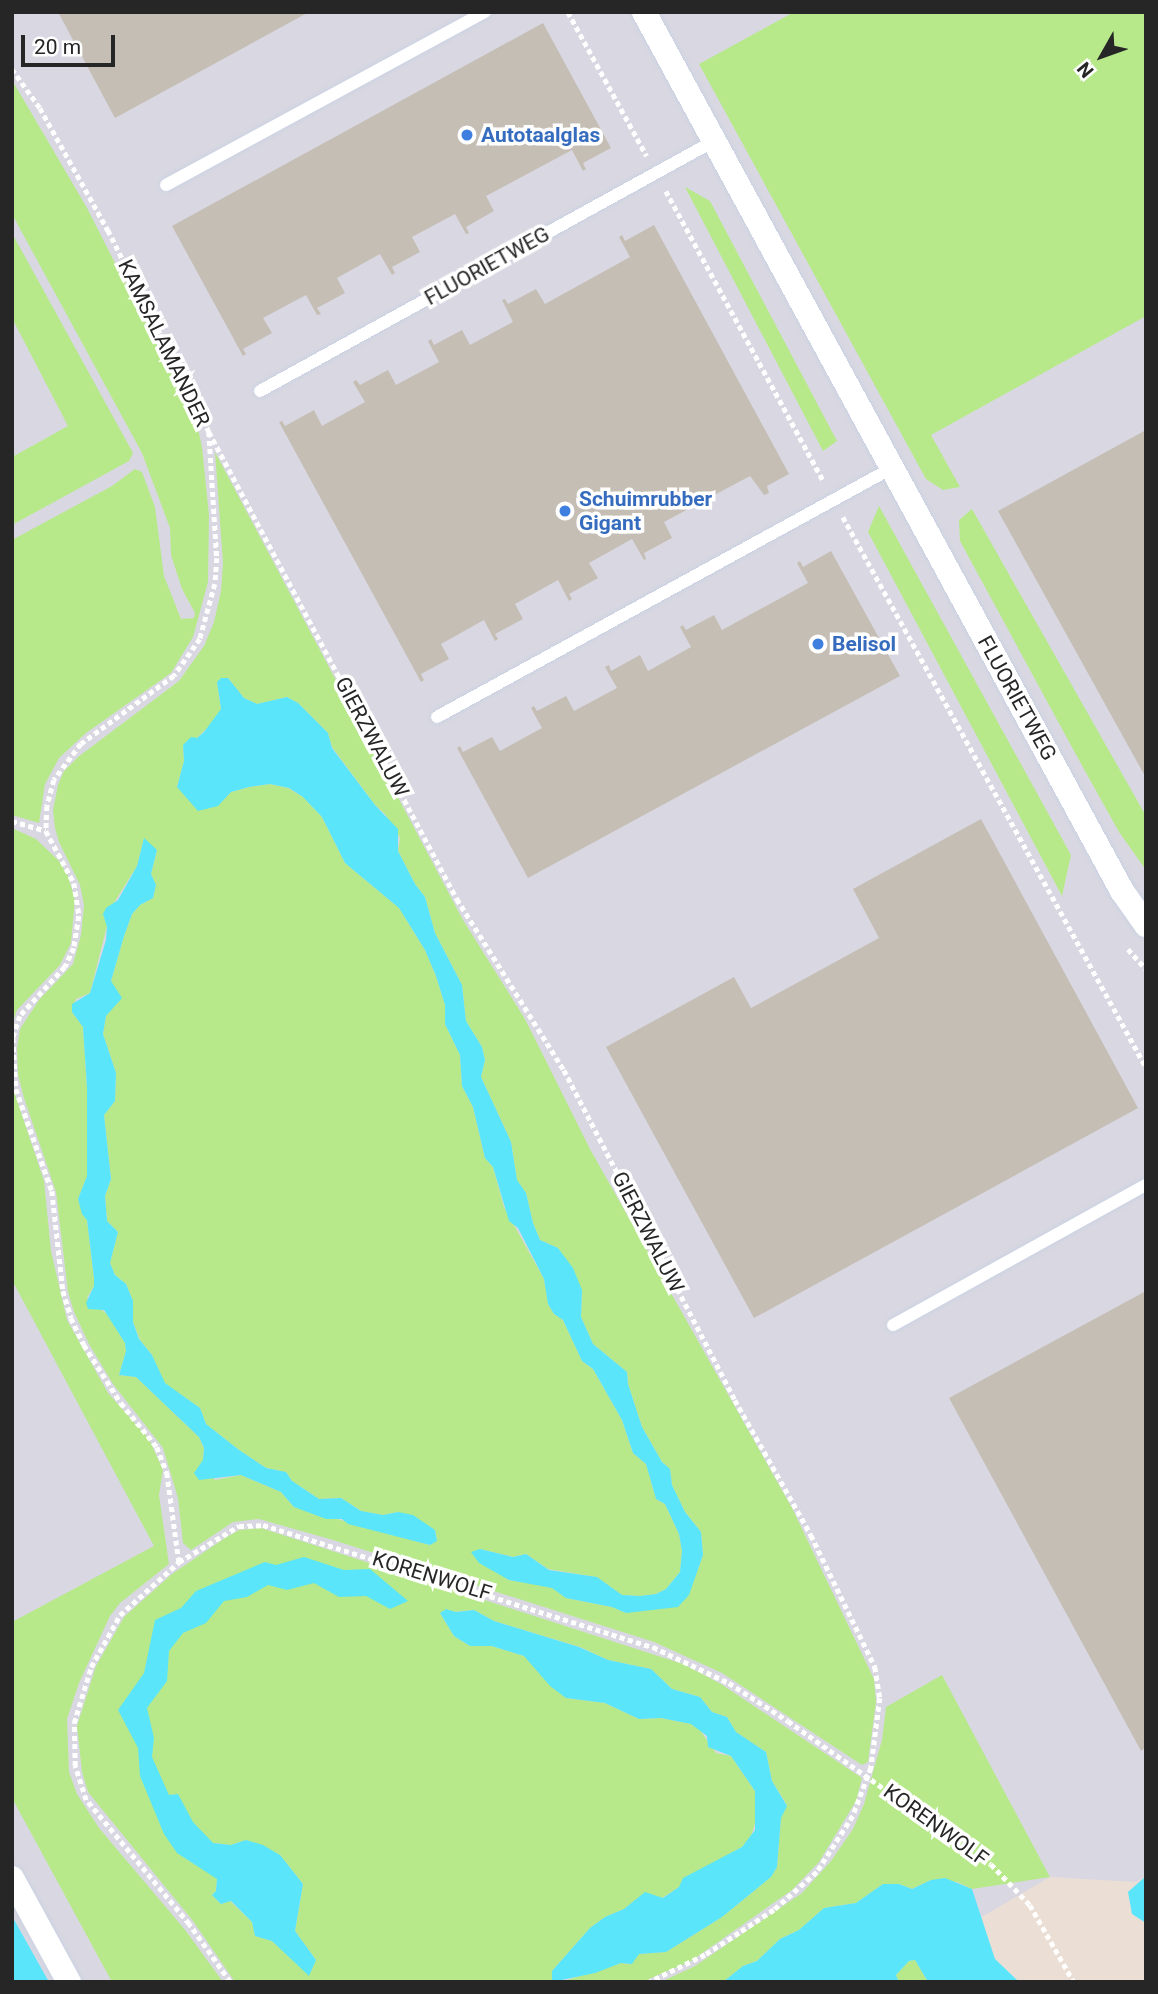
<!DOCTYPE html>
<html>
<head>
<meta charset="utf-8">
<style>
  body { margin:0 }
  #map { position:relative; width:1158px; height:1994px; overflow:hidden; background:#ebdfd5; font-family:Roboto,sans-serif }
  div>[style] { position:absolute }
  .industrial>* { inset:0; background:#d9d8e2 }
  .green>* { inset:0; background:#b7e98a }
  .water>* { inset:0; background:#5ae5fb }
  .building>* { inset:0; background:#c5beb5 }
  .path>* { height:4.5px; margin-top:-2.25px; transform-origin:0; background:repeating-linear-gradient(90deg,#fff 0 5px,transparent 0 8.5px) }
  .roads { filter:drop-shadow(0 0 2px #cbd2e2) drop-shadow(0 0 2px #cbd2e2) }
  .service>* { height:12px; margin:-6px; padding:0 6px; transform-origin:6px; border-radius:6px; background:#fff }
  .minor>* { height:24px; margin:-12px; padding:0 12px; transform-origin:12px; border-radius:12px; background:#fff }
  .dots>* { width:19px; height:19px; translate:-50% -50%; box-sizing:border-box; border:4px solid #fff; border-radius:50% }
  span { translate:-50% -50%; white-space:nowrap; text-align:center; line-height:1.15; -webkit-text-stroke:7px #fff; paint-order:stroke }
  .shop-label { font-size:21px; color:#366cbe; font-weight:700 }
  .left { translate:0 -50%; text-align:left }
  .street-label { font-size:21px; color:#262626 }
  .frame { position:absolute; inset:0; border:14px solid #262626; pointer-events:none }
  .north { position:absolute; left:1067px; top:21px; width:70px; height:70px; -webkit-text-stroke:5px #fff; paint-order:stroke; rotate:230deg; font-size:19px; font-weight:700; line-height:28px; text-align:center; color:#262626 }
  .north::after { content:''; display:block; margin:auto; width:24px; height:32px; background:#262626; clip-path:polygon(50% 0,100% 100%,50% 72%,0 100%) }
  .scale { position:absolute; left:21px; top:35px; width:94px; height:32px; box-sizing:border-box; border:4px solid #262626; border-top:0; padding-left:9px; font-size:21px; line-height:24px; white-space:nowrap; color:#262626; -webkit-text-stroke:5px #fff; paint-order:stroke }
</style>
</head>
<body>
<div id="map">
  <div class="industrial">
    <div style="clip-path:polygon(12px 12px,1146px 12px,1146px 1876px,1136px 1882px,1050px 1877px,871px 1982px,12px 1982px)"></div>
  </div>
  <div class="green">
    <div style="clip-path:polygon(794px 12px,1146px 12px,1146px 316px,931px 435px,960px 487px,943px 490px,926px 479px,699px 64px)"></div>
    <div style="clip-path:polygon(12px 80px,87px 208px,197px 424px,202px 447px,209px 515px,208px 582px,193px 637px,171px 673px,86px 733px,59px 758px,45px 784px,39px 823px,12px 815px,12px 540px,112px 486px,135px 469px,142px 472px,155px 507px,164px 576px,181px 619px,194px 618px,195px 613px,182px 589px,171px 555px,170px 528px,142px 453px,12px 214px)"></div>
    <div style="clip-path:polygon(685px 187px,710px 201px,837px 441px,823px 451px)"></div>
    <div style="clip-path:polygon(12px 233px,133px 453px,129px 461px,12px 525px,12px 457px,68px 426px,12px 318px)"></div>
    <div style="clip-path:polygon(evenodd,215px 452px,463px 920px,525px 1019px,590px 1149px,792px 1508px,874px 1679px,876px 1702px,868px 1762px,862px 1765px,722px 1673px,654px 1642px,333px 1540px,259px 1519px,233px 1522px,191px 1550px,183px 1543px,178px 1498px,163px 1448px,113px 1384px,89px 1344px,74px 1312px,68px 1292px,56px 1192px,24px 1098px,18px 1075px,17px 1048px,20px 1029px,39px 1000px,73px 964px,81px 935px,84px 905px,80px 885px,59px 842px,55px 828px,53px 810px,58px 785px,64px 771px,78px 757px,179px 681px,204px 646px,214px 622px,221px 591px,223px 563px,215px 452px,228px 678px,244px 698px,257px 704px,287px 697px,298px 703px,328px 733px,332px 747px,375px 805px,385px 814px,400px 838px,398px 851px,415px 884px,425px 897px,435px 933px,462px 985px,466px 1021px,482px 1047px,485px 1060px,481px 1077px,511px 1142px,517px 1180px,526px 1193px,533px 1223px,540px 1240px,558px 1248px,582px 1290px,581px 1317px,593px 1344px,627px 1372px,628px 1384px,642px 1427px,662px 1462px,670px 1469px,672px 1485px,685px 1512px,701px 1532px,703px 1555px,695px 1577px,626px 1613px,612px 1607px,566px 1598px,553px 1588px,537px 1584px,508px 1580px,480px 1549px,513px 1557px,526px 1554px,548px 1569px,596px 1577px,622px 1595px,640px 1596px,656px 1594px,666px 1589px,680px 1572px,682px 1551px,679px 1534px,665px 1504px,656px 1499px,646px 1464px,633px 1453px,622px 1420px,593px 1369px,582px 1361px,563px 1320px,554px 1314px,548px 1304px,544px 1279px,504px 1207px,493px 1167px,485px 1158px,473px 1107px,462px 1086px,460px 1055px,445px 1024px,445px 1005px,436px 976px,425px 950px,399px 908px,345px 863px,322px 817px,303px 797px,288px 788px,270px 784px,249px 787px,231px 792px,218px 805px,177px 787px,184px 761px,183px 745px,197px 738px,214px 721px,221px 709px,217px 682px,228px 678px,215px 452px,144px 839px,157px 851px,151px 874px,156px 885px,153px 898px,140px 905px,132px 914px,124px 936px,111px 981px,116px 1002px,106px 1016px,103px 1034px,116px 1073px,115px 1101px,104px 1115px,111px 1179px,105px 1196px,107px 1221px,118px 1232px,110px 1263px,115px 1275px,126px 1284px,133px 1301px,133px 1322px,140px 1340px,152px 1355px,164px 1383px,200px 1408px,206px 1424px,239px 1450px,266px 1468px,286px 1472px,292px 1481px,319px 1499px,341px 1498px,361px 1511px,383px 1515px,398px 1512px,435px 1530px,437px 1540px,430px 1545px,294px 1507px,281px 1492px,241px 1475px,215px 1480px,203px 1460px,204px 1449px,199px 1437px,136px 1377px,119px 1375px,126px 1351px,125px 1343px,108px 1315px,87px 1298px,94px 1286px,94px 1278px,87px 1220px,78px 1199px,87px 1176px,87px 1088px,83px 1027px,72px 1012px,76px 999px,90px 993px,112px 906px,137px 866px,144px 839px)"></div>
    <div style="clip-path:polygon(879px 506px,1071px 855px,1062px 896px,868px 532px)"></div>
    <div style="clip-path:polygon(972px 509px,1146px 816px,1146px 870px,1119px 832px,1080px 762px,960px 541px,959px 520px)"></div>
    <div style="clip-path:polygon(12px 828px,36px 839px,59px 861px,68px 876px,75px 900px,71px 943px,60px 965px,17px 1010px,12px 1025px)"></div>
    <div style="clip-path:polygon(12px 1085px,44px 1181px,51px 1251px,67px 1320px,108px 1393px,149px 1439px,163px 1470px,159px 1495px,169px 1564px,120px 1603px,110px 1616px,79px 1683px,67px 1719px,69px 1772px,77px 1794px,99px 1828px,186px 1931px,223px 1982px,112px 1982px,12px 1798px,12px 1622px,154px 1546px,12px 1280px)"></div>
    <div style="clip-path:polygon(evenodd,261px 1528px,683px 1664px,721px 1684px,862px 1778px,856px 1801px,819px 1862px,792px 1890px,691px 1961px,642px 1982px,561px 1982px,621px 1963px,631px 1964px,638px 1954px,666px 1952px,722px 1917px,771px 1877px,777px 1867px,781px 1817px,787px 1805px,772px 1781px,766px 1752px,736px 1732px,727px 1717px,712px 1712px,700px 1697px,672px 1689px,651px 1669px,608px 1660px,580px 1647px,494px 1621px,474px 1610px,440px 1613px,454px 1636px,470px 1646px,492px 1646px,524px 1656px,566px 1698px,605px 1703px,639px 1719px,661px 1718px,691px 1724px,700px 1730px,716px 1753px,731px 1756px,755px 1791px,756px 1820px,751px 1837px,742px 1847px,662px 1898px,645px 1893px,624px 1909px,605px 1917px,590px 1928px,552px 1971px,552px 1982px,235px 1982px,193px 1921px,88px 1792px,82px 1772px,77px 1726px,96px 1666px,124px 1617px,172px 1574px,225px 1538px,239px 1530px,261px 1528px,246px 1840px,280px 1855px,303px 1884px,295px 1931px,316px 1960px,309px 1975px,272px 1941px,255px 1936px,252px 1922px,230px 1901px,221px 1904px,212px 1895px,216px 1891px,217px 1879px,213px 1843px,231px 1845px,246px 1840px)"></div>
    <div style="clip-path:polygon(942px 1675px,1050px 1877px,972px 1889px,957px 1882px,931px 1880px,912px 1889px,899px 1884px,883px 1884px,856px 1903px,824px 1908px,799px 1930px,780px 1939px,757px 1961px,743px 1966px,723px 1982px,661px 1982px,695px 1966px,802px 1893px,831px 1861px,853px 1829px,864px 1804px,882px 1740px,886px 1707px)"></div>
    <div style="clip-path:polygon(915px 1960px,928px 1982px,899px 1982px,896px 1975px,901px 1969px,909px 1961px)"></div>
  </div>
  <div class="water">
    <div style="clip-path:polygon(221px 678px,228px 678px,244px 698px,257px 704px,287px 697px,298px 703px,328px 733px,332px 748px,375px 805px,398px 829px,398px 851px,415px 884px,425px 897px,435px 933px,462px 985px,466px 1021px,482px 1047px,485px 1060px,481px 1077px,511px 1142px,517px 1180px,526px 1193px,533px 1223px,540px 1240px,558px 1248px,573px 1268px,582px 1290px,581px 1317px,593px 1344px,627px 1372px,628px 1384px,642px 1427px,662px 1462px,670px 1469px,672px 1485px,685px 1512px,701px 1532px,703px 1555px,689px 1595px,678px 1607px,626px 1613px,612px 1607px,566px 1598px,552px 1588px,509px 1580px,479px 1563px,471px 1552px,480px 1549px,513px 1557px,526px 1554px,549px 1570px,597px 1577px,622px 1595px,640px 1596px,656px 1594px,666px 1589px,680px 1572px,682px 1551px,679px 1534px,665px 1504px,656px 1499px,646px 1464px,633px 1453px,622px 1420px,593px 1369px,582px 1361px,563px 1320px,554px 1314px,548px 1304px,544px 1279px,518px 1228px,509px 1221px,493px 1167px,485px 1158px,473px 1107px,462px 1086px,460px 1055px,445px 1024px,445px 1005px,436px 976px,425px 950px,399px 908px,345px 863px,322px 817px,303px 797px,289px 788px,270px 784px,249px 787px,231px 792px,218px 806px,198px 811px,177px 787px,184px 761px,183px 745px,191px 737px,197px 738px,204px 732px,221px 709px,217px 682px)"></div>
    <div style="clip-path:polygon(144px 838px,157px 850px,151px 874px,156px 885px,153px 898px,140px 905px,132px 914px,124px 936px,111px 981px,122px 998px,106px 1016px,103px 1034px,116px 1073px,115px 1101px,104px 1115px,111px 1179px,105px 1196px,107px 1221px,118px 1232px,110px 1263px,115px 1275px,126px 1284px,133px 1301px,133px 1322px,139px 1339px,152px 1355px,165px 1383px,200px 1408px,206px 1424px,239px 1450px,266px 1468px,286px 1472px,292px 1481px,319px 1499px,341px 1498px,361px 1511px,383px 1515px,398px 1512px,413px 1515px,435px 1530px,437px 1541px,430px 1545px,348px 1524px,342px 1519px,326px 1519px,294px 1507px,281px 1492px,241px 1475px,199px 1480px,194px 1473px,203px 1460px,204px 1448px,199px 1437px,136px 1377px,119px 1375px,126px 1351px,125px 1343px,104px 1310px,88px 1309px,86px 1303px,94px 1286px,94px 1278px,87px 1220px,82px 1214px,78px 1199px,87px 1176px,87px 1088px,83px 1027px,72px 1012px,72px 1004px,90px 993px,106px 940px,107px 927px,103px 914px,106px 908px,118px 900px,137px 866px)"></div>
    <div style="clip-path:polygon(304px 1557px,344px 1570px,370px 1569px,408px 1601px,390px 1609px,366px 1596px,339px 1597px,314px 1583px,287px 1590px,268px 1585px,247px 1597px,224px 1601px,206px 1623px,183px 1633px,169px 1651px,167px 1681px,147px 1708px,154px 1738px,152px 1757px,169px 1795px,178px 1794px,193px 1822px,213px 1843px,231px 1845px,246px 1840px,263px 1845px,280px 1855px,303px 1884px,295px 1931px,316px 1960px,309px 1976px,272px 1941px,255px 1936px,252px 1922px,231px 1901px,221px 1904px,212px 1895px,216px 1891px,217px 1879px,177px 1853px,164px 1834px,140px 1776px,138px 1748px,118px 1710px,144px 1673px,155px 1620px,181px 1608px,196px 1591px,265px 1562px,276px 1565px)"></div>
    <div style="clip-path:polygon(446px 1609px,456px 1612px,474px 1610px,494px 1621px,579px 1647px,608px 1660px,651px 1669px,672px 1689px,700px 1697px,712px 1712px,727px 1717px,736px 1732px,766px 1752px,772px 1781px,787px 1806px,781px 1818px,777px 1867px,771px 1877px,722px 1917px,666px 1952px,639px 1954px,632px 1964px,621px 1963px,595px 1973px,552px 1982px,552px 1971px,590px 1928px,605px 1917px,624px 1909px,645px 1892px,663px 1898px,679px 1887px,683px 1878px,742px 1847px,755px 1830px,755px 1791px,731px 1756px,708px 1747px,707px 1736px,691px 1724px,661px 1718px,639px 1719px,605px 1703px,566px 1698px,550px 1686px,524px 1656px,492px 1646px,470px 1646px,454px 1636px,440px 1613px)"></div>
    <div style="clip-path:polygon(1146px 1876px,1146px 1923px,1132px 1914px,1128px 1892px)"></div>
    <div style="clip-path:polygon(945px 1878px,972px 1889px,995px 1959px,1019px 1982px,928px 1982px,915px 1960px,909px 1961px,896px 1975px,899px 1982px,723px 1982px,743px 1966px,757px 1961px,780px 1939px,799px 1930px,824px 1908px,856px 1903px,883px 1884px,899px 1884px,912px 1889px,931px 1880px)"></div>
    <div style="clip-path:polygon(12px 1916px,49px 1982px,12px 1982px)"></div>
  </div>
  <div class="building">
    <div style="clip-path:polygon(58px 12px,309px 12px,115px 118px)"></div>
    <div style="clip-path:polygon(543px 23px,611px 148px,583px 163px,586px 169px,583px 171px,572px 150px,486px 196px,494px 211px,466px 227px,469px 233px,466px 234px,455px 214px,412px 237px,420px 252px,392px 267px,395px 273px,392px 275px,380px 254px,337px 278px,345px 293px,317px 308px,321px 314px,317px 315px,306px 295px,263px 318px,272px 333px,243px 349px,246px 354px,243px 356px,172px 226px)"></div>
    <div style="clip-path:polygon(654px 225px,789px 474px,767px 486px,769px 493px,764px 495px,750px 476px,664px 522px,672px 538px,644px 553px,646px 559px,644px 560px,632px 539px,589px 563px,598px 578px,569px 594px,572px 599px,569px 601px,558px 580px,515px 604px,523px 619px,495px 634px,498px 639px,495px 641px,484px 620px,441px 644px,449px 659px,421px 674px,424px 680px,421px 682px,279px 422px,282px 421px,285px 426px,314px 410px,322px 426px,365px 402px,353px 382px,356px 380px,360px 385px,388px 370px,396px 385px,439px 362px,428px 341px,431px 339px,434px 345px,462px 330px,470px 345px,513px 322px,502px 300px,505px 299px,508px 304px,536px 289px,545px 304px,630px 257px,619px 237px,622px 235px,625px 241px)"></div>
    <div style="clip-path:polygon(1146px 430px,1146px 778px,998px 511px)"></div>
    <div style="clip-path:polygon(831px 551px,900px 676px,528px 878px,457px 748px,460px 746px,463px 752px,492px 737px,500px 751px,542px 728px,531px 708px,534px 706px,537px 711px,566px 696px,574px 711px,617px 688px,605px 667px,609px 665px,611px 671px,640px 655px,648px 671px,691px 647px,680px 627px,683px 625px,686px 630px,714px 615px,722px 630px,808px 583px,797px 563px,800px 561px,803px 567px)"></div>
    <div style="clip-path:polygon(981px 819px,1138px 1108px,754px 1318px,606px 1047px,734px 977px,751px 1008px,879px 938px,853px 889px)"></div>
    <div style="clip-path:polygon(1146px 1291px,1146px 1747px,1141px 1751px,949px 1398px)"></div>
  </div>
  <div class="path">
    <div style="left:568px;top:12px;width:164px;rotate:61.3deg"></div>
    <div style="left:12px;top:69px;width:48px;rotate:54.3deg"></div>
    <div style="left:40px;top:108px;width:140px;rotate:60.9deg"></div>
    <div style="left:108px;top:230px;width:226px;rotate:63.4deg"></div>
    <div style="left:209px;top:432px;width:126px;rotate:86.4deg"></div>
    <div style="left:217px;top:558px;width:26px;rotate:94deg"></div>
    <div style="left:215px;top:584px;width:57px;rotate:105.3deg"></div>
    <div style="left:200px;top:639px;width:45px;rotate:125.1deg"></div>
    <div style="left:174px;top:676px;width:115px;rotate:143.8deg"></div>
    <div style="left:81px;top:744px;width:45px;rotate:126.9deg"></div>
    <div style="left:54px;top:780px;width:27px;rotate:105deg"></div>
    <div style="left:47px;top:806px;width:25px;rotate:92deg"></div>
    <div style="left:46px;top:831px;width:59px;rotate:61.7deg"></div>
    <div style="left:74px;top:883px;width:33px;rotate:81deg"></div>
    <div style="left:79px;top:916px;width:32px;rotate:99deg"></div>
    <div style="left:74px;top:948px;width:21px;rotate:115deg"></div>
    <div style="left:65px;top:967px;width:67px;rotate:132.6deg"></div>
    <div style="left:20px;top:1016px;width:23px;rotate:108deg"></div>
    <div style="left:13px;top:1038px;width:51px;rotate:86.6deg"></div>
    <div style="left:16px;top:1089px;width:108px;rotate:70.6deg"></div>
    <div style="left:52px;top:1191px;width:101px;rotate:83.7deg"></div>
    <div style="left:63px;top:1291px;width:28px;rotate:73deg"></div>
    <div style="left:71px;top:1318px;width:30px;rotate:64deg"></div>
    <div style="left:84px;top:1345px;width:69px;rotate:57.5deg"></div>
    <div style="left:121px;top:1403px;width:57px;rotate:50.7deg"></div>
    <div style="left:157px;top:1447px;width:28px;rotate:69deg"></div>
    <div style="left:167px;top:1473px;width:90px;rotate:82.3deg"></div>
    <div style="left:666px;top:191px;width:331px;rotate:61.5deg"></div>
    <div style="left:209px;top:432px;width:529px;rotate:62.03deg"></div>
    <div style="left:457px;top:899px;width:202px;rotate:58deg"></div>
    <div style="left:564px;top:1070px;width:372px;rotate:62.6deg"></div>
    <div style="left:735px;top:1400px;width:155px;rotate:60.6deg"></div>
    <div style="left:811px;top:1535px;width:147px;rotate:64.1deg"></div>
    <div style="left:875px;top:1667px;width:31px;rotate:81deg"></div>
    <div style="left:880px;top:1698px;width:71px;rotate:97.3deg"></div>
    <div style="left:871px;top:1768px;width:51px;rotate:110.6deg"></div>
    <div style="left:853px;top:1816px;width:67px;rotate:122.7deg"></div>
    <div style="left:817px;top:1872px;width:57px;rotate:138.5deg"></div>
    <div style="left:774px;top:1910px;width:42px;rotate:146.7deg"></div>
    <div style="left:739px;top:1933px;width:40px;rotate:147.1deg"></div>
    <div style="left:705px;top:1955px;width:61px;rotate:153.9deg"></div>
    <div style="left:843px;top:517px;width:628px;rotate:61.15deg"></div>
    <div style="left:12px;top:821px;width:35px;rotate:16deg"></div>
    <div style="left:1128px;top:949px;width:27px;rotate:48deg"></div>
    <div style="left:230px;top:1982px;width:71px;rotate:-125.3deg"></div>
    <div style="left:189px;top:1924px;width:161px;rotate:-129.7deg"></div>
    <div style="left:86px;top:1800px;width:36px;rotate:-108deg"></div>
    <div style="left:75px;top:1766px;width:43px;rotate:-91.3deg"></div>
    <div style="left:74px;top:1723px;width:59px;rotate:-73.1deg"></div>
    <div style="left:91px;top:1667px;width:60px;rotate:-60.9deg"></div>
    <div style="left:120px;top:1615px;width:79px;rotate:-41.9deg"></div>
    <div style="left:179px;top:1562px;width:70px;rotate:-31deg"></div>
    <div style="left:239px;top:1526px;width:24px;rotate:-2deg"></div>
    <div style="left:263px;top:1525px;width:409px;rotate:17.4deg"></div>
    <div style="left:653px;top:1647px;width:84px;rotate:25.3deg"></div>
    <div style="left:729px;top:1683px;width:70px;rotate:32.8deg"></div>
    <div style="left:788px;top:1721px;width:248px;rotate:35.2deg"></div>
    <div style="left:991px;top:1864px;width:57px;rotate:46.4deg"></div>
    <div style="left:1030px;top:1905px;width:89px;rotate:60.3deg"></div>
  </div>
  <div class="roads">
    <div class="service">
      <div style="left:166px;top:185px;width:363px;rotate:-28.5deg"></div>
      <div style="left:260px;top:391px;width:518px;rotate:-28.84deg"></div>
      <div style="left:437px;top:717px;width:519px;rotate:-28.69deg"></div>
      <div style="left:893px;top:1325px;width:289px;rotate:-29deg"></div>
    </div>
    <div class="minor">
      <div style="left:644px;top:12px;width:1001px;rotate:61.46deg"></div>
      <div style="left:1122px;top:891px;width:42px;rotate:54.8deg"></div>
      <div style="left:12px;top:1878px;width:119px;rotate:61.3deg"></div>
    </div>
  </div>
  <div class="dots">
    <div style="left:467px;top:135px;background:#3f7fe0"></div>
    <div style="left:565px;top:511px;background:#3f7fe0"></div>
    <div style="left:818px;top:644px;background:#3f7fe0"></div>
  </div>
  <div class="shop-label">
    <span class="left" style="left:481px;top:135px">Autotaalglas</span>
    <span class="left" style="left:579px;top:511px">Schuimrubber<br>Gigant</span>
    <span class="left" style="left:832px;top:644px">Belisol</span>
  </div>
  <div class="street-label">
    <span style="left:487px;top:266px;rotate:-29deg">FLUORIETWEG</span>
    <span style="left:164px;top:343px;rotate:64deg">KAMSALAMANDER</span>
    <span style="left:1017px;top:698px;rotate:61deg">FLUORIETWEG</span>
    <span style="left:372px;top:737px;rotate:62deg">GIERZWALUW</span>
    <span style="left:648px;top:1232px;rotate:63deg">GIERZWALUW</span>
    <span style="left:432px;top:1576px;rotate:17deg">KORENWOLF</span>
    <span style="left:936px;top:1825px;rotate:36deg">KORENWOLF</span>
  </div>
  <div class="frame"></div>
  <div class="north">N</div>
  <div class="scale">20 m</div>
</div>
</body>
</html>
